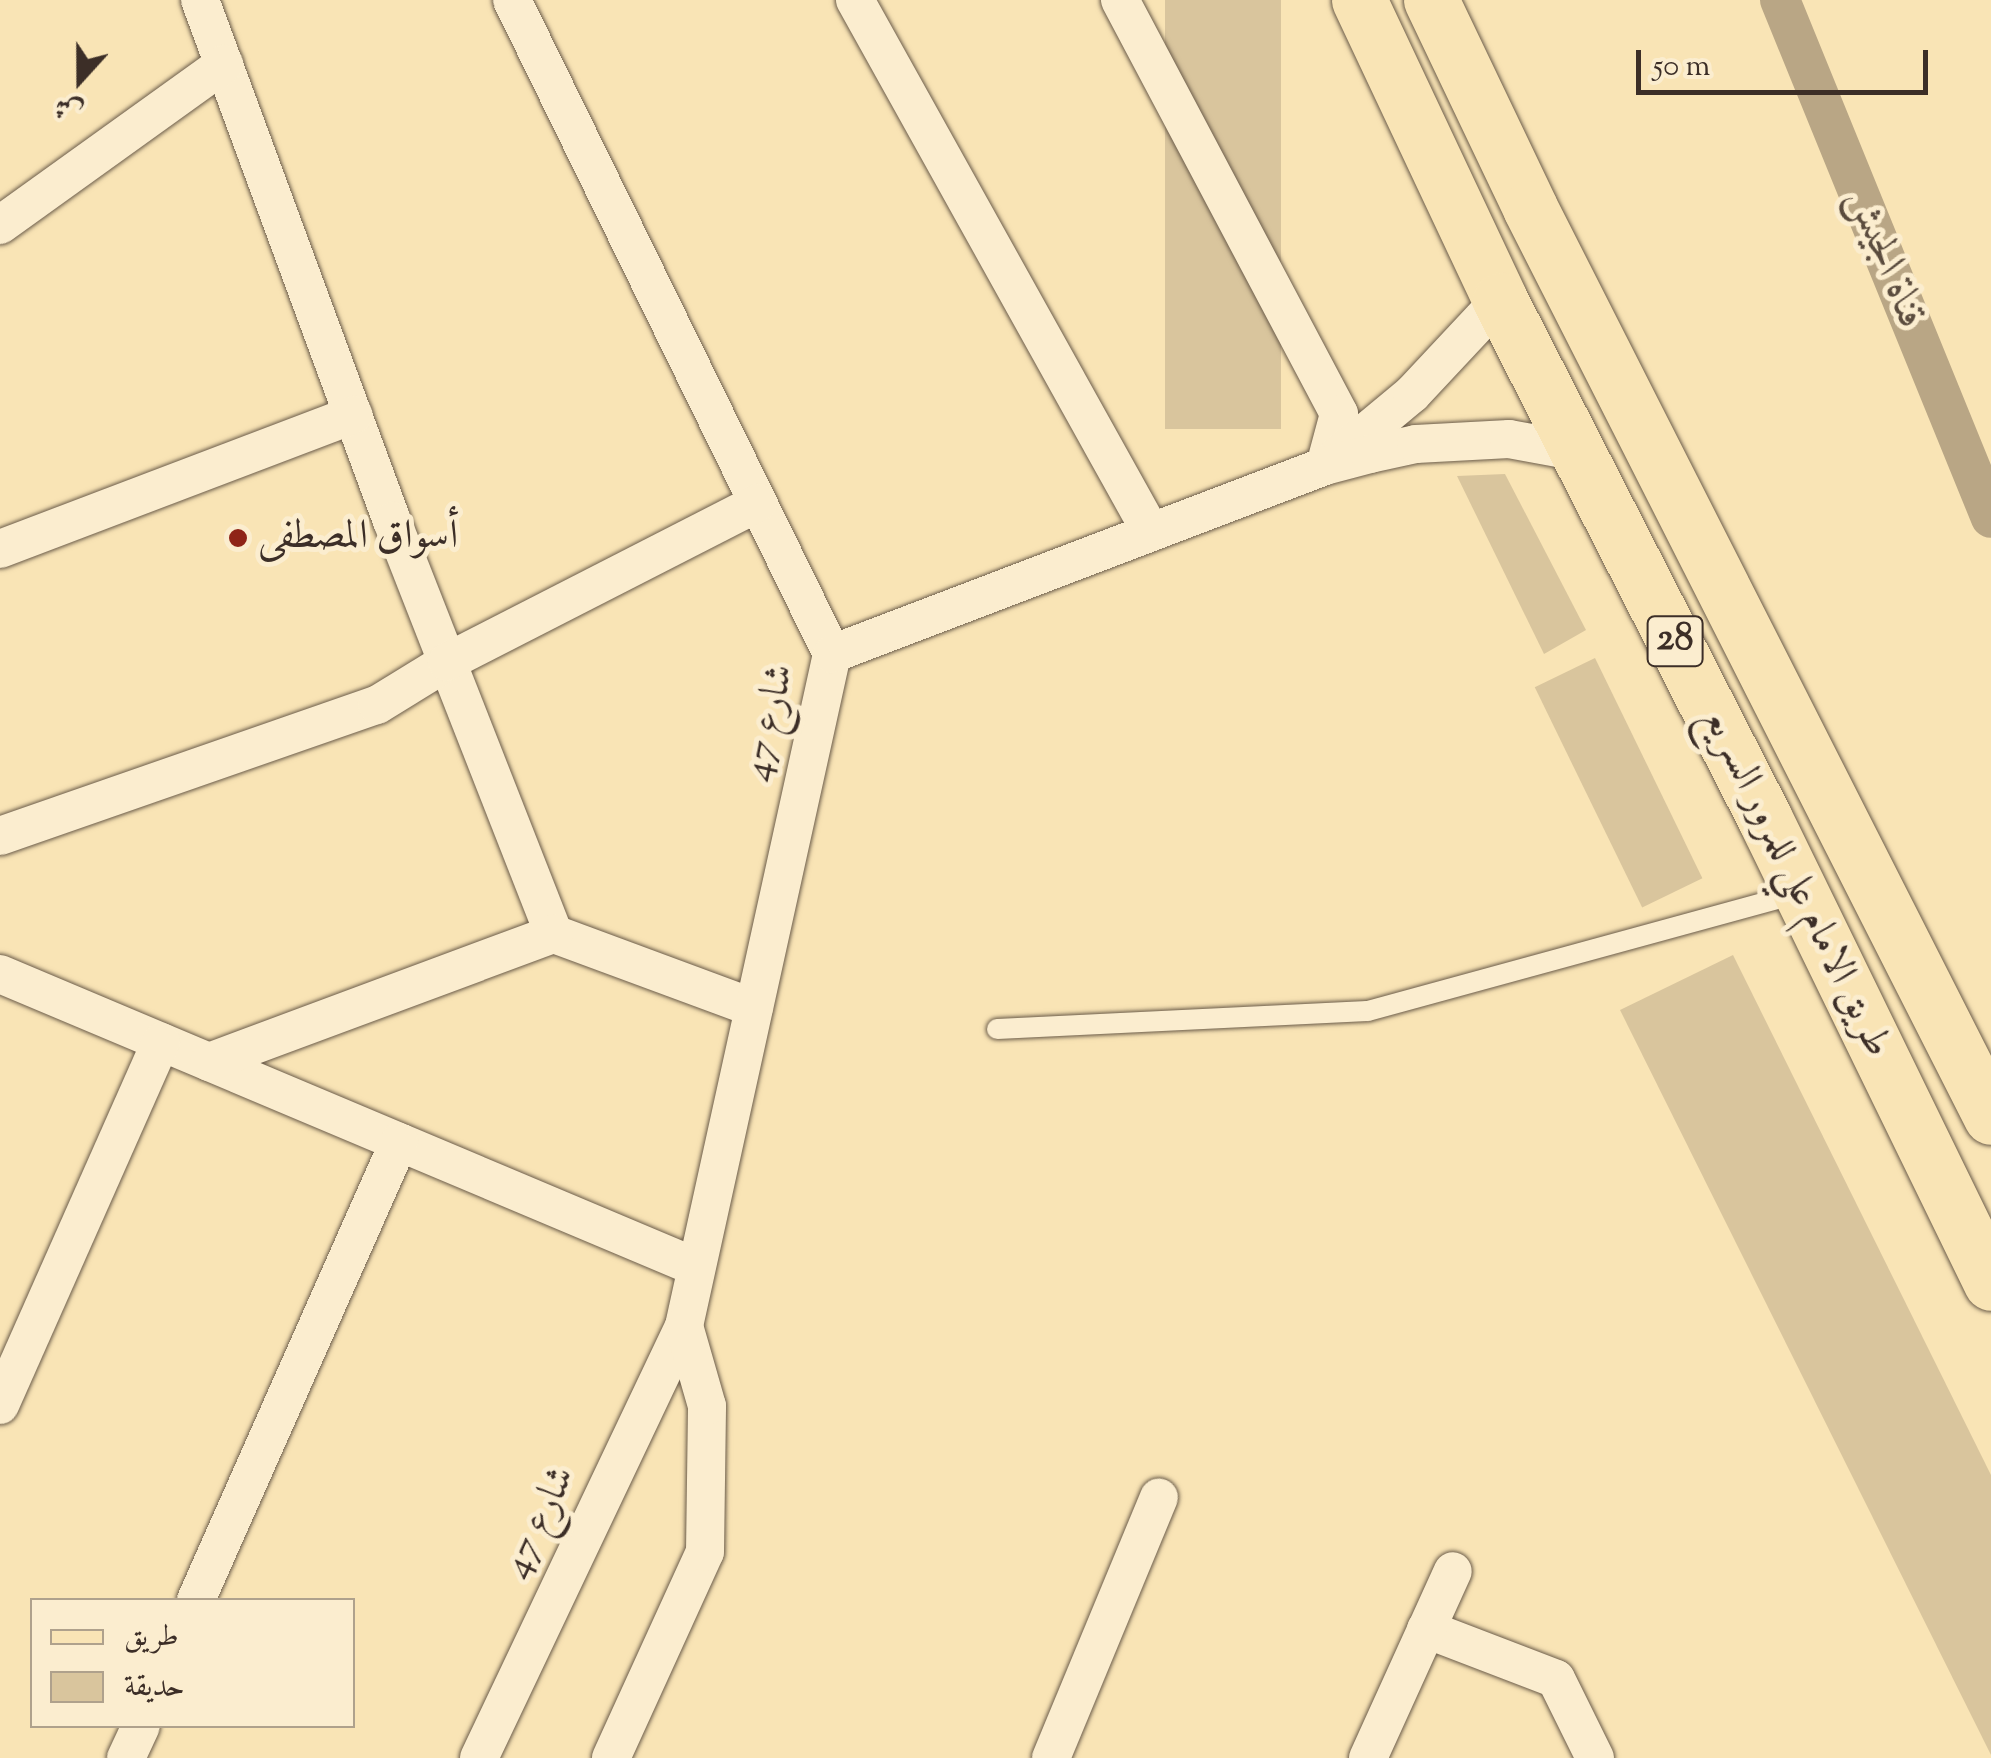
<!DOCTYPE html>
<html>
<head>
<meta charset="utf-8">
<style>
  body { margin:0 }
  #map { position:relative; width:1991px; height:1758px; overflow:hidden; background:#f9e4b5; font-family:"Sorts Mill Goudy",Amiri,serif }
  div>[style] { position:absolute }
  .green>* { inset:0; background:#d9c59d; transform-origin:0 0 }
  .canal>* { height:40px; margin:-20px; padding:0 20px; transform-origin:20px; border-radius:20px; background:#b9a685 }
  .roads { filter:drop-shadow(0 0 2px #6b5c4a) drop-shadow(0 0 2px #6b5c4a) }
  .lane>* { height:20px; margin:-10px; padding:0 10px; transform-origin:10px; border-radius:10px; background:#fbedcf }
  .street>* { height:38px; margin:-19px; padding:0 19px; transform-origin:19px; border-radius:19px; background:#fbedcf }
  .primary>* { height:55px; margin:-27.5px; padding:0 27.5px; transform-origin:27.5px; border-radius:27.5px; background:#f9e4b5 }
  .highway>* { height:55px; margin:-27.5px; padding:0 27.5px; transform-origin:27.5px; border-radius:27.5px; background:#f9e4b5 }
  .dots>* { width:28px; height:28px; translate:-50% -50%; box-sizing:border-box; border:5px solid #fbedcf; border-radius:50% }
  span { translate:-50% -50%; white-space:nowrap; text-align:center; line-height:1.15; -webkit-text-stroke:10px #fbedcf; paint-order:stroke }
  .shield-label span { padding:2px 8px; background:#fbedcf; border:2px solid; border-radius:8px; -webkit-text-stroke-width:0 }
  .shield-label { font-size:38px; color:#3c2e27; font-weight:700 }
  .poi-label { font-size:40px; color:#3c2e27 }
  .left { translate:0 -50%; text-align:left }
  .street-label { font-size:40px; color:#3c2e27 }
  .water-label { font-size:42px; color:#5b4c3e; font-style:italic }
  .legend { position:absolute; left:30px; top:1598px; width:325px; height:130px; box-sizing:border-box; background:#fbedcf; border:2px solid #afa18c; margin:0; padding:12px 18px; list-style:none; font-size:30px; color:#3c2e27 }
  .legend li { display:flex; align-items:center; gap:20px; height:50px }
  .legend b { width:50px; border:2px solid #afa18c }
  .north { position:absolute; left:30px; top:30px; width:100px; height:100px; -webkit-text-stroke:8px #fbedcf; paint-order:stroke; rotate:201deg; font-size:28px; font-weight:700; line-height:40px; text-align:center; color:#3c2e27 }
  .north::after { content:''; display:block; margin:auto; width:35px; height:45px; background:#3c2e27; clip-path:polygon(50% 0,100% 100%,50% 72%,0 100%) }
  .scale { position:absolute; left:1636px; top:50px; width:292px; height:45px; box-sizing:border-box; border:5px solid #3c2e27; border-top:0; padding-left:12px; font-size:30px; line-height:35px; white-space:nowrap; color:#3c2e27; -webkit-text-stroke:8px #fbedcf; paint-order:stroke }
</style>
</head>
<body>
<div id="map">
  <div class="green">
    <div style="left:1165px;top:0;width:116px;height:429px"></div>
    <div style="clip-path:polygon(1505px 474px,1586px 630px,1544px 654px,1457px 476px)"></div>
    <div style="left:1595px;top:658px;width:245px;height:67px;rotate:64deg"></div>
    <div style="clip-path:polygon(1733px 955px,1991px 1475px,1991px 1755px,1620px 1010px)"></div>
  </div>
  <div class="canal">
    <div style="left:1780px;top:0;width:559px;rotate:67.84deg"></div>
  </div>
  <div class="roads">
    <div class="lane">
      <div style="left:997px;top:1029px;width:371px;rotate:-2.8deg"></div>
      <div style="left:1368px;top:1011px;width:447px;rotate:-15.3deg"></div>
    </div>
    <div class="street">
      <div style="left:200px;top:0;width:555px;rotate:69.77deg"></div>
      <div style="left:392px;top:521px;width:444px;rotate:68.6deg"></div>
      <div style="left:554px;top:934px;width:213px;rotate:20.3deg"></div>
      <div style="left:512px;top:0;width:728px;rotate:63.93deg"></div>
      <div style="left:855px;top:0;width:609px;rotate:60.91deg"></div>
      <div style="left:1120px;top:0;width:468px;rotate:62.1deg"></div>
      <div style="left:1339px;top:414px;width:54px;rotate:105.1deg"></div>
      <div style="left:0;top:225px;width:276px;rotate:-35.7deg"></div>
      <div style="left:1335px;top:458px;width:100px;rotate:-39.7deg"></div>
      <div style="left:1412px;top:394px;width:129px;rotate:-46.9deg"></div>
      <div style="left:0;top:549px;width:378px;rotate:-20.8deg"></div>
      <div style="left:0;top:836px;width:399px;rotate:-19.2deg"></div>
      <div style="left:377px;top:705px;width:82px;rotate:-31.6deg"></div>
      <div style="left:447px;top:662px;width:349px;rotate:-27.1deg"></div>
      <div style="left:0;top:974px;width:755px;rotate:22.83deg"></div>
      <div style="left:209px;top:1062px;width:368px;rotate:-20.4deg"></div>
      <div style="left:0;top:1405px;width:397px;rotate:-66.1deg"></div>
      <div style="left:196px;top:1600px;width:501px;rotate:-66.1deg"></div>
      <div style="left:1426px;top:1629px;width:139px;rotate:21deg"></div>
      <div style="left:1556px;top:1679px;width:88px;rotate:63.7deg"></div>
      <div style="left:126px;top:1758px;width:35px;rotate:-65deg"></div>
      <div style="left:479px;top:1758px;width:478px;rotate:-64.6deg"></div>
      <div style="left:684px;top:1326px;width:688px;rotate:-77.58deg"></div>
      <div style="left:832px;top:654px;width:528px;rotate:-20.87deg"></div>
      <div style="left:1325px;top:466px;width:47px;rotate:-14.9deg"></div>
      <div style="left:1370px;top:454px;width:47px;rotate:-12.3deg"></div>
      <div style="left:1416px;top:444px;width:93px;rotate:-3.1deg"></div>
      <div style="left:1509px;top:439px;width:72px;rotate:10.4deg"></div>
      <div style="left:611px;top:1758px;width:226px;rotate:-65.5deg"></div>
      <div style="left:705px;top:1552px;width:146px;rotate:-89.2deg"></div>
      <div style="left:707px;top:1406px;width:83px;rotate:-106deg"></div>
      <div style="left:1051px;top:1758px;width:282px;rotate:-67.5deg"></div>
      <div style="left:1368px;top:1758px;width:205px;rotate:-65.6deg"></div>
    </div>
    <div class="primary">
      <div style="left:1359px;top:0;width:331px;rotate:64.8deg"></div>
      <div style="left:1500px;top:300px;width:581px;rotate:62.95deg"></div>
      <div style="left:1764px;top:817px;width:518px;rotate:64.03deg"></div>
    </div>
    <div class="highway">
      <div style="left:1431px;top:0;width:230px;rotate:64.5deg"></div>
      <div style="left:1530px;top:208px;width:1019px;rotate:63.11deg"></div>
    </div>
  </div>
  <div class="dots">
    <div style="left:238px;top:538px;background:#8f2418"></div>
  </div>
  <div class="shield-label">
    <span style="left:1675px;top:641px">28</span>
  </div>
  <div class="poi-label">
    <span class="left" style="left:258px;top:538px">أسواق المصطفى</span>
  </div>
  <div class="street-label">
    <span style="left:771px;top:723px;rotate:-78deg">شارع 47</span>
    <span style="left:1795px;top:883px;rotate:64deg">طريق الامام علي للمرور السريع</span>
    <span style="left:541px;top:1523px;rotate:-65deg">شارع 47</span>
  </div>
  <div class="water-label">
    <span style="left:1885px;top:259px;rotate:68deg">قناة الجيش</span>
  </div>
  <ul class="legend">
  <li><b style="height:12px;background:#f9e4b5"></b>طريق</li>
  <li><b style="height:28px;background:#d9c59d"></b>حديقة</li>
  </ul>
  <div class="north">ش</div>
  <div class="scale">50 m</div>
</div>
</body>
</html>
